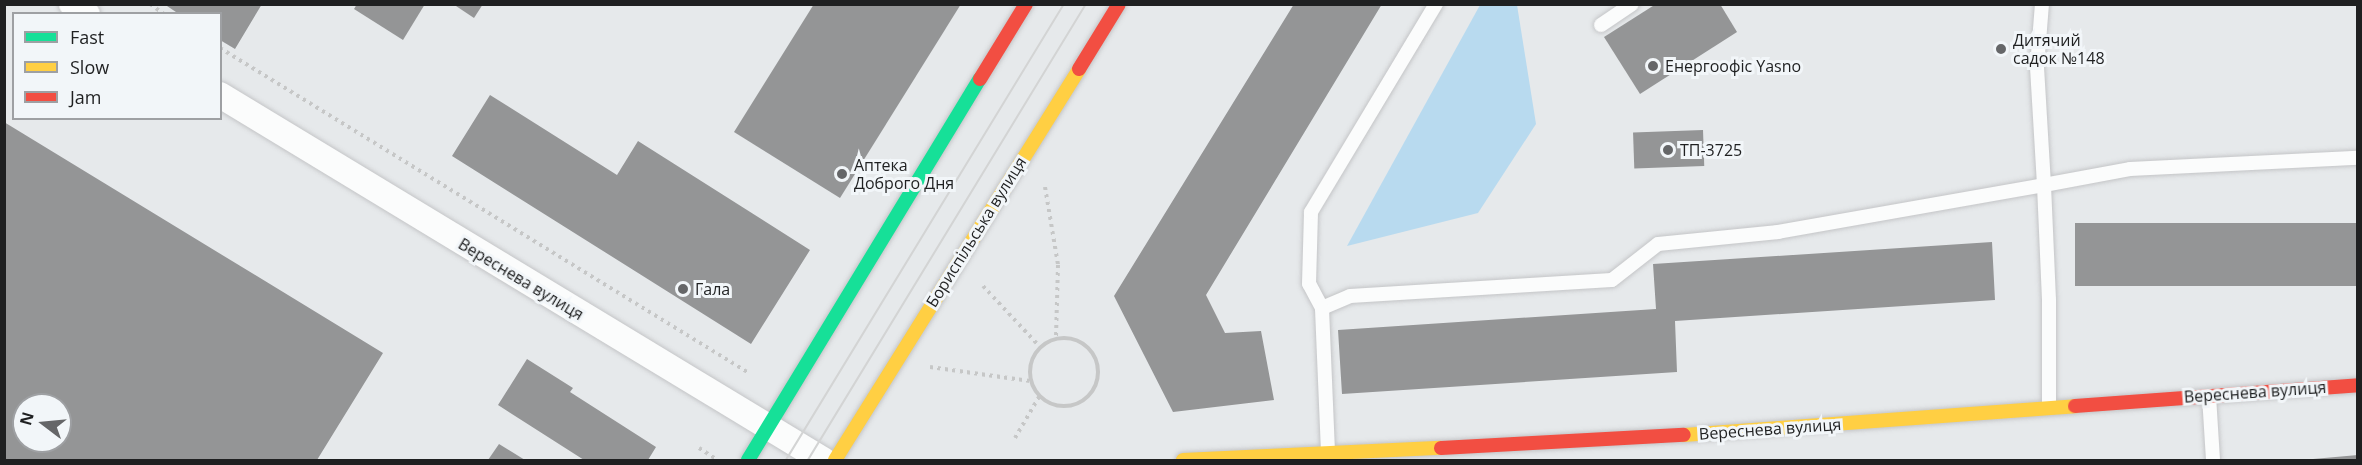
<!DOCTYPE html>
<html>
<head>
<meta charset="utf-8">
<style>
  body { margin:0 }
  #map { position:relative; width:2362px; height:465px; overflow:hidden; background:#e6e9eb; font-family:"Open Sans",sans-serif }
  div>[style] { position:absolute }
  .green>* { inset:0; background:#b8daef }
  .building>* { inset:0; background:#949596; transform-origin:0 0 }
  .path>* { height:4px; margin-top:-2px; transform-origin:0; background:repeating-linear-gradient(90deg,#c6c7c7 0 3px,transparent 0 7.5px) }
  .path>.ring { margin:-2px; padding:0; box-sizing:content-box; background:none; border:4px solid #c6c7c7; border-radius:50% }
  .roads { filter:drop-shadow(0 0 2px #c4c5c7) drop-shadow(0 0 2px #c4c5c7) }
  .lane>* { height:14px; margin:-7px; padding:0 7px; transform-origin:7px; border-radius:7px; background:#fbfcfc }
  .street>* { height:26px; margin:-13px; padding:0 13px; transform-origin:13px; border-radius:13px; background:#fbfcfc }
  .fast>* { height:14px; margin:-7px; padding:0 7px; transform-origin:7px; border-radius:7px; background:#16e098 }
  .slow>* { height:14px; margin:-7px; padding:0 7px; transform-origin:7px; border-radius:7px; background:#ffcf43 }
  .jam>* { height:14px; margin:-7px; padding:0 7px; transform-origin:7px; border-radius:7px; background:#f24e42 }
  .tram>* { height:1.5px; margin:-0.75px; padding:0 0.75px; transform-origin:0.75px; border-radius:0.75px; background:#d3d4d4 }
  .dots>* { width:16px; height:16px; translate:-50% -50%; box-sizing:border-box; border:3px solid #f2f6f9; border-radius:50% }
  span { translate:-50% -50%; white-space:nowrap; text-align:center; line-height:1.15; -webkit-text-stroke:6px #f2f6f9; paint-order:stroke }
  .poi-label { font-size:16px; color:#1f2021 }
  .left { translate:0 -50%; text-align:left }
  .street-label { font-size:16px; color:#1f2021 }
  .frame { position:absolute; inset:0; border:6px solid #1f2021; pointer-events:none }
  .legend { position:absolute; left:12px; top:12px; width:210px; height:108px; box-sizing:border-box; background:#f2f6f9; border:2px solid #9ea0a3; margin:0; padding:8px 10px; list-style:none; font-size:18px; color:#1f2021 }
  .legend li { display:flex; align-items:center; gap:12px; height:30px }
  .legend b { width:30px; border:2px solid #9ea0a3 }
  .north { position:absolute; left:12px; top:393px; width:60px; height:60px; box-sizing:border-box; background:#f2f6f9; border:2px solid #9ea0a3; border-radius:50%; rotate:286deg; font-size:16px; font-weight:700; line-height:24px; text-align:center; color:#1f2021 }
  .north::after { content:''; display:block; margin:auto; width:21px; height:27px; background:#656668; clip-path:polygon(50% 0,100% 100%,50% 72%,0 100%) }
</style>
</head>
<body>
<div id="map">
  <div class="green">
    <div style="clip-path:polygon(1480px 5px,1517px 5px,1536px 124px,1478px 213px,1347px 246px)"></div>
  </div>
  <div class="building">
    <div style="clip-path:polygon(164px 4px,262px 4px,235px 49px,220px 40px,220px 14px,179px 14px)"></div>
    <div style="clip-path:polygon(357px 4px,425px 4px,403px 40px,354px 9px)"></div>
    <div style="clip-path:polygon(453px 4px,483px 4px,474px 18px)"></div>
    <div style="clip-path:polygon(814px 4px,961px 4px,840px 198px,734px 132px)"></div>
    <div style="clip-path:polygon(1294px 4px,1382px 4px,1206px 295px,1225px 333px,1261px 331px,1274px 400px,1173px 412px,1114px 296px)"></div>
    <div style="clip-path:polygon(1656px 4px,1720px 4px,1737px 32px,1640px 94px,1604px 37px)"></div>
    <div style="clip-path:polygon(490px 95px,617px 175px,638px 141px,810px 250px,751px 344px,452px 156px)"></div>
    <div style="clip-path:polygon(evenodd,4px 122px,383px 353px,317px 460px,4px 460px,4px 122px,24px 405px,60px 405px,60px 441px,24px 441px,24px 405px)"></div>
    <div style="left:1703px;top:130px;width:36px;height:70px;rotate:88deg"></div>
    <div style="left:2358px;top:223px;width:63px;height:283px;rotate:90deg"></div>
    <div style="clip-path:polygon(1992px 242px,1995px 300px,1675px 321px,1677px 372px,1342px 394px,1338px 330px,1656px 309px,1653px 264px)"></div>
    <div style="clip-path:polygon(527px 359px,573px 388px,570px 392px,656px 447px,648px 460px,584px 460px,498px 405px)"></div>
    <div style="clip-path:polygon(499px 444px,525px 460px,488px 460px)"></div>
    <div style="clip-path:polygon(2358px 455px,2358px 460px,2313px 460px,2313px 459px)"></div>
  </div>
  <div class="path">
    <div style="left:150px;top:4px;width:17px;rotate:36deg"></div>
    <div style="left:220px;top:48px;width:621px;rotate:31.57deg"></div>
    <div style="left:1045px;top:187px;width:79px;rotate:80.5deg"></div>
    <div style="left:1058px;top:265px;width:73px;rotate:91.6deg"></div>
    <div style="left:983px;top:286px;width:83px;rotate:46.9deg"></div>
    <div class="ring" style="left:1030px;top:338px;width:64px;height:64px"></div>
    <div style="left:930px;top:367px;width:101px;rotate:8deg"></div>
    <div style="left:1015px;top:438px;width:48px;rotate:-59.7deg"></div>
    <div style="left:699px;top:448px;width:20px;rotate:33deg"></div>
  </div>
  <div class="roads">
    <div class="lane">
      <div style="left:1601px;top:25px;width:37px;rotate:-34deg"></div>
      <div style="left:1322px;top:308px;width:30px;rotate:-23deg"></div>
      <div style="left:1350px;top:296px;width:262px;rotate:-3.5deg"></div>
      <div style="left:1612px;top:280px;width:58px;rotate:-38deg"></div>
      <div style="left:1658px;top:244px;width:121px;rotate:-5.7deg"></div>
      <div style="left:1778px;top:232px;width:270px;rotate:-10deg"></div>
      <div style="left:2044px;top:185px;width:118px;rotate:-93.4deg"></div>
      <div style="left:2037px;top:67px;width:63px;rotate:-85.5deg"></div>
      <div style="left:2209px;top:396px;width:64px;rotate:86.4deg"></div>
      <div style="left:2049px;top:408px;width:108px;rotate:-90deg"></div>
      <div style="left:2049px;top:300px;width:115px;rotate:-92.5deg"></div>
      <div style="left:2044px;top:185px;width:87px;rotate:-10.5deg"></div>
      <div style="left:2130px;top:169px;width:228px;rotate:-2.8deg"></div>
      <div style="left:1328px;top:452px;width:144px;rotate:-92.4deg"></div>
      <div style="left:1322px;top:308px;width:27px;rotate:-118deg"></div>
      <div style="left:1309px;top:284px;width:72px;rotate:-88.4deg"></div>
      <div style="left:1311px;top:212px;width:243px;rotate:-59deg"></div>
    </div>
    <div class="street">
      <div style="left:72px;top:4px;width:18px;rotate:34deg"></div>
      <div style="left:220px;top:95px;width:705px;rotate:31.19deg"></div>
    </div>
    <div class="fast">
      <div style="left:748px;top:460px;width:446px;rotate:-58.7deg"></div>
    </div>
    <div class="slow">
      <div style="left:1684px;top:435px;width:392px;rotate:-4.2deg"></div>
      <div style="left:835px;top:460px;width:461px;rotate:-58deg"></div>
      <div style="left:1183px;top:460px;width:258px;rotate:-2.7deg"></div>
    </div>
    <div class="jam">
      <div style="left:1079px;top:69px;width:76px;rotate:-58.4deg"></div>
      <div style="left:980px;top:79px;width:88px;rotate:-58.5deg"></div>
      <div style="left:2075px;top:406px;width:284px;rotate:-4.2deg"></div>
      <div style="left:1441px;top:448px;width:243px;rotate:-3.1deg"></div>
    </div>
  </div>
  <div class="tram">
    <div style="left:786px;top:460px;width:534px;rotate:-58.63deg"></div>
    <div style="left:808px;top:460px;width:534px;rotate:-58.63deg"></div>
  </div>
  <div class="dots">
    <div style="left:2001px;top:49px;background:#656668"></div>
    <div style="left:1653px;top:66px;background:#656668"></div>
    <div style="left:1668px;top:150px;background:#656668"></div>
    <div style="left:842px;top:174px;background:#656668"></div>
    <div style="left:683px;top:289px;background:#656668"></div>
  </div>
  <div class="poi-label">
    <span class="left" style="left:2013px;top:49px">Дитячий<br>садок №148</span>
    <span class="left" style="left:1665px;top:66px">Енергоофіс Yasno</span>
    <span class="left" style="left:1680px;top:150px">ТП-3725</span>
    <span class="left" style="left:854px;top:174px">Аптека<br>Доброго Дня</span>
    <span class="left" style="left:695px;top:289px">Гала</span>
  </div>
  <div class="street-label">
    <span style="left:976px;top:232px;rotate:-58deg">Бориспільська вулиця</span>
    <span style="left:521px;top:279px;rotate:31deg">Вереснева вулиця</span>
    <span style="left:2255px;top:392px;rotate:-4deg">Вереснева вулиця</span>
    <span style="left:1770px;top:429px;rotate:-4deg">Вереснева вулиця</span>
  </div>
  <div class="frame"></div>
  <ul class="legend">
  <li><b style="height:8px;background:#16e098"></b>Fast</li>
  <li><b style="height:8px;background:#ffcf43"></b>Slow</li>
  <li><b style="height:8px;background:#f24e42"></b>Jam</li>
  </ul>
  <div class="north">N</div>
</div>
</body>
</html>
